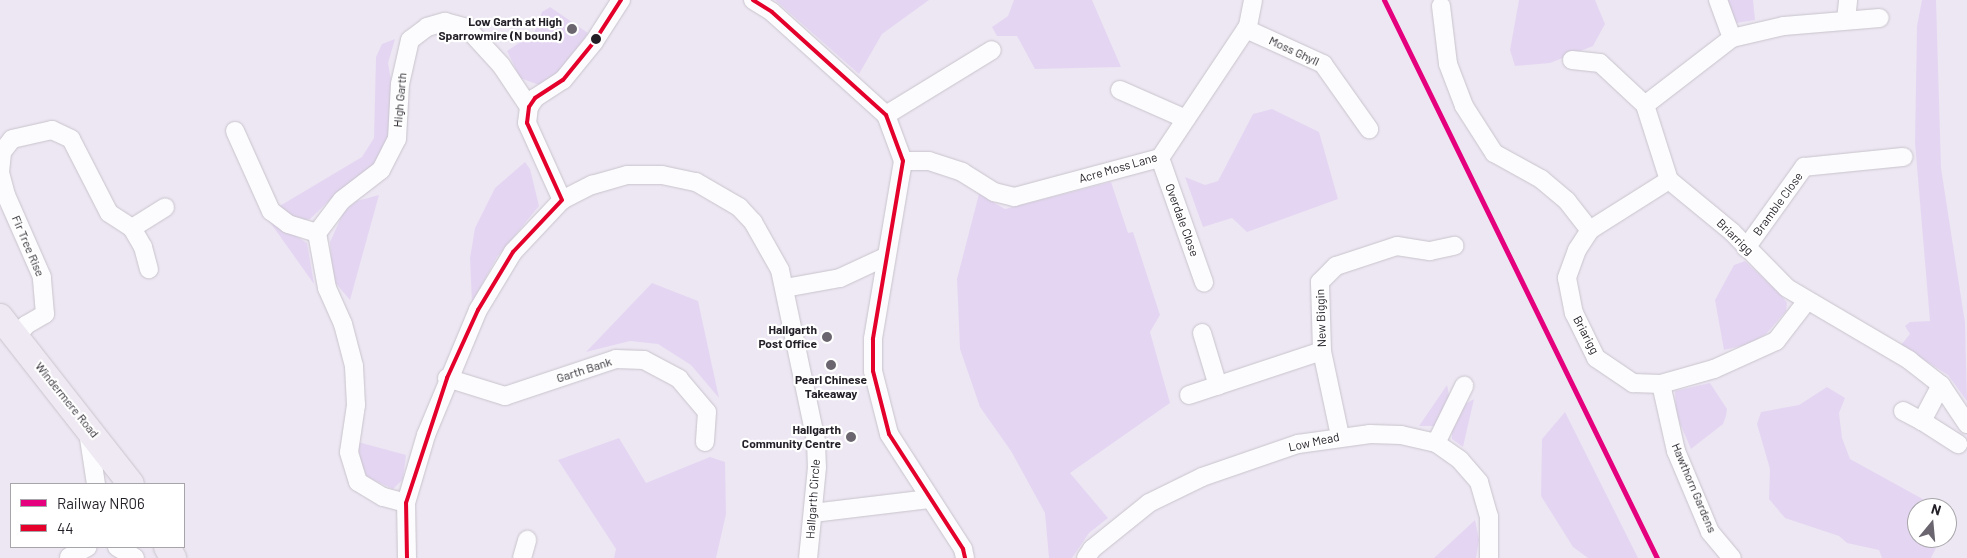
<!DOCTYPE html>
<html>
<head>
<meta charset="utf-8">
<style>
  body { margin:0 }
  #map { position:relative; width:1967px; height:558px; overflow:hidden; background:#ede7f3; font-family:Barlow,sans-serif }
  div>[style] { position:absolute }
  .green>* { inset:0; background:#e4d6f2 }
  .roads { filter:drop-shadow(0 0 1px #c8c4cc) drop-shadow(0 0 1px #c8c4cc) }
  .minor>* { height:18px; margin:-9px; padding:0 9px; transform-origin:9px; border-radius:9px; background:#fcfbfd }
  .highway>* { height:26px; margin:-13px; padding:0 13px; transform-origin:13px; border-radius:13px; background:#eee9f2 }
  .bus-1>* { height:4px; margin:-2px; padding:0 2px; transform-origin:2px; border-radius:2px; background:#e4002b }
  .rail-1>* { height:5px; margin:-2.5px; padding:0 2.5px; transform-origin:2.5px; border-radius:2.5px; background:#e5007d }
  .dots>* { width:14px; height:14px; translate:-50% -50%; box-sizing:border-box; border:2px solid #fff; border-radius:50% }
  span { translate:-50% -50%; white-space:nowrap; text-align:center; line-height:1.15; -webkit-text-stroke:4.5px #fff; paint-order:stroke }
  .poi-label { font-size:12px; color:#231f27; font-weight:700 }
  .right { translate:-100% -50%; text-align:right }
  .street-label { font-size:12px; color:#231f27 }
  .legend { position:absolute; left:10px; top:483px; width:175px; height:65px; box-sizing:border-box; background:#fff; border:1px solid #a7a5a9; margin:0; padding:6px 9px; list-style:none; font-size:15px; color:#231f27 }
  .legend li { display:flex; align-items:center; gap:10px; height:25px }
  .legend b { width:25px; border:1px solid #a7a5a9 }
  .north { position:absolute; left:1907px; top:498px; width:50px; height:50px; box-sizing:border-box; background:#fff; border:1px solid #a7a5a9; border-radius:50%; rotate:17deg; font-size:14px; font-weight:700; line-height:20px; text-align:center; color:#231f27 }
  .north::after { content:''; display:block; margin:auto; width:18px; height:22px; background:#6a656e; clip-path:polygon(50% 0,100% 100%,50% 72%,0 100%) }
</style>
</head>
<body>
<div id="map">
  <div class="green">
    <div style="clip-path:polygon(775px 0,929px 0,882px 34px,859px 74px)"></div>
    <div style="clip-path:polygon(1014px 0,1092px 0,1121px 67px,1035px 69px,1017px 36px,997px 36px,992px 27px,1008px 16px)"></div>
    <div style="clip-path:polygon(1519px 0,1595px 0,1605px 24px,1593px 46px,1550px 63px,1515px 66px,1510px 50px)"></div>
    <div style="clip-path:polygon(1726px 0,1753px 0,1755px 20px,1736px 23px)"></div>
    <div style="clip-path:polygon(1922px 0,1936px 0,1941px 168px,1965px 323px,1967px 401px,1948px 375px,1901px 345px,1910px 334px,1905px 326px,1910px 322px,1930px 321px,1915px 143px,1917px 26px)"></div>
    <div style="clip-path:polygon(550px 7px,588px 33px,560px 73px,542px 86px,520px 78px,507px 51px,534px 33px,542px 12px)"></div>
    <div style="clip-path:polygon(395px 39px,388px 63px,393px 91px,389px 142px,375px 167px,339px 191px,310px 219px,299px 221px,278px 207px,362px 157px,374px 138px,376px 57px,382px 44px)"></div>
    <div style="clip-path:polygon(1272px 109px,1319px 132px,1338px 199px,1247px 232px,1232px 218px,1203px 227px,1185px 177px,1205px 185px,1218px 181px,1253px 114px)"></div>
    <div style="clip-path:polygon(525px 162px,530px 169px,539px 206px,497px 257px,472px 303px,470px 258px,475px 228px,495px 188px)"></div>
    <div style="clip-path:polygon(1111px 182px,1128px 233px,1133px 232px,1160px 315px,1150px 332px,1170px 403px,1070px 473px,1108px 518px,1089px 533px,1072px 558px,1049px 558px,1045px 513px,1011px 451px,980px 407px,960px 349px,957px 279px,979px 194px,1005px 209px)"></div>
    <div style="clip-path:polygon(379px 195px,350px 300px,333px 280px,330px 242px,344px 211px,357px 201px)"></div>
    <div style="clip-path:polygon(267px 218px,307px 243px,314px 284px)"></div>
    <div style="clip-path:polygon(1745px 261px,1781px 295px,1787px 303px,1786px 311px,1766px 334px,1749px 344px,1724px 350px,1715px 300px,1734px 265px)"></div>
    <div style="clip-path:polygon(652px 283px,698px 301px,719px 398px,691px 365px,658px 344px,630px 341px,586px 352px)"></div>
    <div style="clip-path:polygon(1710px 383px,1727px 409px,1726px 416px,1723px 424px,1691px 449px,1676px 414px,1675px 391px)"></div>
    <div style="clip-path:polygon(1447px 385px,1450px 400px,1436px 426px,1419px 426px)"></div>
    <div style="clip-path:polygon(1827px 387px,1845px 398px,1839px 413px,1842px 438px,1850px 459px,1939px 508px,1917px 508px,1917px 538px,1941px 538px,1931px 558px,1882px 558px,1879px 550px,1847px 543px,1839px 536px,1785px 518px,1769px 499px,1770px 469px,1757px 424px,1761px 412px,1799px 405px)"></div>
    <div style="clip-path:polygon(1474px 399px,1463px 447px,1452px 439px,1452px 425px,1460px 407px)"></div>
    <div style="clip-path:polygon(1565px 412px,1638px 558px,1588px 558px,1573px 547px,1541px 496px,1542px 439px)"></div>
    <div style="clip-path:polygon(619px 438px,646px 483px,710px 457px,725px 462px,726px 514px,716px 558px,614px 558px,616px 549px,558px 460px)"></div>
    <div style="clip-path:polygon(358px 442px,406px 455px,403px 479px,393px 489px,367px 477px,360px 461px)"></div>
    <div style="clip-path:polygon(1475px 520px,1479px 540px,1476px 558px,1434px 558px)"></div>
  </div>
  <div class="roads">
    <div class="minor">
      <div style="left:753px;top:0;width:22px;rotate:32deg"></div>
      <div style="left:772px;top:12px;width:154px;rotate:42.1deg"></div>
      <div style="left:886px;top:115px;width:49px;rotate:69.7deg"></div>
      <div style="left:903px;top:161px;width:181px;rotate:99.6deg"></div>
      <div style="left:873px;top:339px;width:32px;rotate:90deg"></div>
      <div style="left:873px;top:371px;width:65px;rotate:75.7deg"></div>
      <div style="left:889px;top:434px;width:137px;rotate:57.2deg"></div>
      <div style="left:963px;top:549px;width:9px;rotate:77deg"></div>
      <div style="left:1718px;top:0;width:40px;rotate:69.8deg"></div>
      <div style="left:1441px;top:6px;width:58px;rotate:83.1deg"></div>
      <div style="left:1448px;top:64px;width:45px;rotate:69.1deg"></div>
      <div style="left:1464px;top:106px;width:56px;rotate:57.4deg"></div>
      <div style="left:1494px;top:153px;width:54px;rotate:29deg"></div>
      <div style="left:1541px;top:179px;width:34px;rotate:40deg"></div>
      <div style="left:1567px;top:201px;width:37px;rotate:52deg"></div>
      <div style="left:1846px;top:20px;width:20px;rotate:-84deg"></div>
      <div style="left:1246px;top:29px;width:85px;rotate:24.4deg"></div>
      <div style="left:1323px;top:64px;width:80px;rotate:54.7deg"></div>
      <div style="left:1572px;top:60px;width:28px;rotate:6deg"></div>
      <div style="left:1600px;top:63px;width:62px;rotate:43deg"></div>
      <div style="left:1645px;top:105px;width:79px;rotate:72.3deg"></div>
      <div style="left:1669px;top:180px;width:82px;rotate:39.5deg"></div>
      <div style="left:1732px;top:232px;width:78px;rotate:45.5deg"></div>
      <div style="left:1787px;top:288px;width:142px;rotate:30.5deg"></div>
      <div style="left:1909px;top:360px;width:41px;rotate:38deg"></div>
      <div style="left:1941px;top:385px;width:47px;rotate:56.3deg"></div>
      <div style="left:1120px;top:90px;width:72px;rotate:23.7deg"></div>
      <div style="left:1645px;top:105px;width:110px;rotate:-37.6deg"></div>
      <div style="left:1732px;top:38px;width:53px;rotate:-13deg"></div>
      <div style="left:1784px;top:26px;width:96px;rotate:-4.8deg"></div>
      <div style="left:529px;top:107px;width:11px;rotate:-56deg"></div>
      <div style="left:535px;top:98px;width:33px;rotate:-33deg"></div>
      <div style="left:563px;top:80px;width:49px;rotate:-50.8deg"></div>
      <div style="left:594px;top:42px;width:50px;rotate:-57.3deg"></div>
      <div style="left:886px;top:115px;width:124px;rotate:-31.5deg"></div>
      <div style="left:235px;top:131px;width:88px;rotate:65.8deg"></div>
      <div style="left:271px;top:211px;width:21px;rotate:37deg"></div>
      <div style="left:288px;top:224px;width:30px;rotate:17deg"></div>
      <div style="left:1160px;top:158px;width:132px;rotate:70.5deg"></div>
      <div style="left:903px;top:161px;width:26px"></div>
      <div style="left:929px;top:161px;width:35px;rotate:18deg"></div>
      <div style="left:962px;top:172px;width:38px;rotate:32deg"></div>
      <div style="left:994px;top:192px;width:21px;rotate:14deg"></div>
      <div style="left:1014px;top:197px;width:151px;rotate:-15deg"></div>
      <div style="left:1160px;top:158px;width:159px;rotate:-56.3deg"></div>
      <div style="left:1248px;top:26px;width:26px;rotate:-79deg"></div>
      <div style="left:1669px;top:180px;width:93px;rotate:147.7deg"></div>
      <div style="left:1590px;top:230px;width:24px;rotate:123deg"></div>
      <div style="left:1577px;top:250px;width:30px;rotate:110deg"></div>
      <div style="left:1567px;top:278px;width:36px;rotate:79deg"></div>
      <div style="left:1574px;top:313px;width:50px;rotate:63.9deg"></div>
      <div style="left:1596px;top:358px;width:45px;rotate:34deg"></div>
      <div style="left:1633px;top:383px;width:28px;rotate:2deg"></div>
      <div style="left:1661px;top:384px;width:55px;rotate:-15.8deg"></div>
      <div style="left:1714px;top:369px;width:68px;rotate:-24.3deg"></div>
      <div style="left:1776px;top:341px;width:49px;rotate:-52.4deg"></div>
      <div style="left:132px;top:228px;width:39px;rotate:-32deg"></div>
      <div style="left:1746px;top:248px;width:100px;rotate:-54.4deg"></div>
      <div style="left:1804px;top:167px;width:100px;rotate:-5.8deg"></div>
      <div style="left:785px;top:288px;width:56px;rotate:-10.3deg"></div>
      <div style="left:840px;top:278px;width:50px;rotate:-25deg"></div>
      <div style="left:1202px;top:333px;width:55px;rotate:73.2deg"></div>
      <div style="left:17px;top:337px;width:15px;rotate:-53deg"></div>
      <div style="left:26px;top:325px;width:22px;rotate:-30deg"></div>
      <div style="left:45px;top:314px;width:37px;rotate:-95deg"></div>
      <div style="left:42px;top:277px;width:90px;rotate:-113.7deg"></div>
      <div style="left:6px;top:195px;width:24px;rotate:-105deg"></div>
      <div style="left:0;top:172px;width:20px;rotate:-84deg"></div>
      <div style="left:2px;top:152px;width:16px;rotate:-52deg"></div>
      <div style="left:12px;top:139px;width:41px;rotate:-12.7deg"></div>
      <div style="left:52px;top:130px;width:21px;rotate:25deg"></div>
      <div style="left:71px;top:139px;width:83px;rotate:62.8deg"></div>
      <div style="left:109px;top:213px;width:27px;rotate:33deg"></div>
      <div style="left:132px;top:228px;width:22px;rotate:60deg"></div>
      <div style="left:143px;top:247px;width:23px;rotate:75deg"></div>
      <div style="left:447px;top:378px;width:61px;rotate:17.2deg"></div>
      <div style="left:505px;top:396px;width:117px;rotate:-18.4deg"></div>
      <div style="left:616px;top:359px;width:28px;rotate:2deg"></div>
      <div style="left:644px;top:360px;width:40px;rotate:28deg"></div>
      <div style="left:679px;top:379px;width:43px;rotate:49.7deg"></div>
      <div style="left:707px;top:412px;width:30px;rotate:94deg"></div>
      <div style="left:1661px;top:384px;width:69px;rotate:77.4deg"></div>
      <div style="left:1676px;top:451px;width:88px;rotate:67.2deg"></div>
      <div style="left:1710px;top:532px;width:34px;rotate:50deg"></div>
      <div style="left:1941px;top:385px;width:41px;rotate:117.8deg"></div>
      <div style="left:1922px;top:421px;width:43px;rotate:32.6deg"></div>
      <div style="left:1189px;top:395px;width:140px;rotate:-18.3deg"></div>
      <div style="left:1903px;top:411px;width:21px;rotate:28deg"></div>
      <div style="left:88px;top:432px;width:53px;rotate:81.3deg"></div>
      <div style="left:1340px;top:436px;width:87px;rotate:-102deg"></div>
      <div style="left:1322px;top:351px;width:69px;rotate:-91.7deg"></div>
      <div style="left:1320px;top:282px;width:23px;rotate:-45deg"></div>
      <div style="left:1336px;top:266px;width:64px;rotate:-18.2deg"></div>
      <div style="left:1397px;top:246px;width:33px;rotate:9deg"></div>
      <div style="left:1430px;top:251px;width:25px;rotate:-12deg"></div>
      <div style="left:1436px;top:443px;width:64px;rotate:-63.8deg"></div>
      <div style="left:406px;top:503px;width:24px;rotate:-165deg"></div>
      <div style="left:383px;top:497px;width:29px;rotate:-149deg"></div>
      <div style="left:358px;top:482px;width:31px;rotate:-107deg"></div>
      <div style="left:349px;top:452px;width:48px;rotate:-81.5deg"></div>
      <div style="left:356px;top:405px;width:39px;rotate:-93deg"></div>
      <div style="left:354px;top:366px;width:43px;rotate:-104.7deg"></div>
      <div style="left:343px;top:324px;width:39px;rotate:-114deg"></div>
      <div style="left:327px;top:288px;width:56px;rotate:-100.3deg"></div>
      <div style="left:317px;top:233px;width:41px;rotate:-52.9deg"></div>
      <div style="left:342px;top:200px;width:49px;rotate:-37.6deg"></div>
      <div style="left:381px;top:170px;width:35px;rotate:-63deg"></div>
      <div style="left:397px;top:139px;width:55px;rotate:-86.9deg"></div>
      <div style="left:400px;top:84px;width:45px;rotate:-77.2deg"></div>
      <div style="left:410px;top:40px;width:21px;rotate:-37deg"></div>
      <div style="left:427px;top:27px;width:19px;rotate:-16deg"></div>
      <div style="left:445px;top:22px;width:23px;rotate:15deg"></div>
      <div style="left:467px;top:28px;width:50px;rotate:47.4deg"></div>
      <div style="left:501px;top:65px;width:50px;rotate:56.3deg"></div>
      <div style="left:529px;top:107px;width:16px;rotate:97deg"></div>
      <div style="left:527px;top:123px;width:85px;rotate:65.6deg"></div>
      <div style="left:813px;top:513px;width:117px;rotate:-6.9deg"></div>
      <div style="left:117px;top:547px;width:21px;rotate:31deg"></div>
      <div style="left:69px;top:557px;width:21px;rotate:-28deg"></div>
      <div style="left:407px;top:558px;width:55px;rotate:-91deg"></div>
      <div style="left:406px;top:503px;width:71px;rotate:-73.6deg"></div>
      <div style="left:426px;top:435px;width:135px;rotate:-67.4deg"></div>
      <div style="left:478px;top:310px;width:68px;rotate:-58.9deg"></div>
      <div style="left:513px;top:252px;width:71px;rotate:-46.7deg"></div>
      <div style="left:562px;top:200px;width:34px;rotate:-27deg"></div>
      <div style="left:592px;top:185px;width:36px;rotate:-16deg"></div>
      <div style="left:627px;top:175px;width:35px"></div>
      <div style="left:662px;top:175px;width:35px;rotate:12deg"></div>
      <div style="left:696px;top:182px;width:50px;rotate:30.2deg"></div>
      <div style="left:739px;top:207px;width:21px;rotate:47deg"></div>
      <div style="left:753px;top:222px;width:55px;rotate:60.6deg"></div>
      <div style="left:780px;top:270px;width:175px;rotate:78.1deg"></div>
      <div style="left:816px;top:441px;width:26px;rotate:88deg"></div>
      <div style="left:817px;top:467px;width:91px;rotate:95.6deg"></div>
      <div style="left:522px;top:558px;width:19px;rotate:-74deg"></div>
      <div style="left:1086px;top:558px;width:11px;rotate:-56deg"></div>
      <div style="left:1092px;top:549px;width:73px;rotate:-38.9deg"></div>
      <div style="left:1149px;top:503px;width:59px;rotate:-26.1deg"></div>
      <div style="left:1202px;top:477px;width:102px;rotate:-19deg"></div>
      <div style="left:1298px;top:444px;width:73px;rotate:-7.9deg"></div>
      <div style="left:1370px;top:434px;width:31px;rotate:2deg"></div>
      <div style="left:1401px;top:435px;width:36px;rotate:13deg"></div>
      <div style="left:1436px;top:443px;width:29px;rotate:35deg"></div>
      <div style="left:1460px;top:460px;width:29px;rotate:49deg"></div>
      <div style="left:1479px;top:482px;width:35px;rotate:74deg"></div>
      <div style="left:1489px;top:516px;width:42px;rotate:90deg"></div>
    </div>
    <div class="highway">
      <div style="left:0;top:317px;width:212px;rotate:51.9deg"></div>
      <div style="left:167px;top:547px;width:13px;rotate:61deg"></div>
    </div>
  </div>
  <div class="bus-1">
    <div style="left:753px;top:0;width:22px;rotate:32deg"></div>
    <div style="left:772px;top:12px;width:154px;rotate:42.1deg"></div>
    <div style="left:886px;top:115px;width:49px;rotate:69.7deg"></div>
    <div style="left:903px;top:161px;width:181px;rotate:99.6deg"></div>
    <div style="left:873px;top:339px;width:32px;rotate:90deg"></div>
    <div style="left:873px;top:371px;width:65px;rotate:75.7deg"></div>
    <div style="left:889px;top:434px;width:137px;rotate:57.2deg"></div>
    <div style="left:963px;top:549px;width:9px;rotate:77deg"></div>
    <div style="left:407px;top:558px;width:55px;rotate:-91deg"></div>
    <div style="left:406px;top:503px;width:132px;rotate:-71.8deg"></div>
    <div style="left:447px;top:378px;width:75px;rotate:-65.5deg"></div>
    <div style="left:478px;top:310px;width:68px;rotate:-58.9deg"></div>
    <div style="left:513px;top:252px;width:71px;rotate:-46.7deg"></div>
    <div style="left:562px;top:200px;width:85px;rotate:-114.4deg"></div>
    <div style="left:527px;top:123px;width:16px;rotate:-83deg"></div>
    <div style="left:529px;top:107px;width:11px;rotate:-56deg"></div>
    <div style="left:535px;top:98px;width:33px;rotate:-33deg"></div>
    <div style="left:563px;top:80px;width:49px;rotate:-50.8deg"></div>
    <div style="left:594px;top:42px;width:50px;rotate:-57.3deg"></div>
  </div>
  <div class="rail-1">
    <div style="left:1384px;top:0;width:621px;rotate:63.93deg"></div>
  </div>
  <div class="dots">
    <div style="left:572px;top:29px;background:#6a656e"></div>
    <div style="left:596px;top:39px;background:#231f27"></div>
    <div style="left:827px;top:337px;background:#6a656e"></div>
    <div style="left:831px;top:365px;background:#6a656e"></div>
    <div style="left:851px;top:437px;background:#6a656e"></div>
  </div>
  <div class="poi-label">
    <span class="right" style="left:562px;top:29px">Low Garth at High<br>Sparrowmire (N bound)</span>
    <span class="right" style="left:817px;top:337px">Hallgarth<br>Post Office</span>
    <span style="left:831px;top:387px">Pearl Chinese<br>Takeaway</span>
    <span class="right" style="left:841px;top:437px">Hallgarth<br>Community Centre</span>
  </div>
  <div class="street-label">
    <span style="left:1294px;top:51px;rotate:25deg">Moss Ghyll</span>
    <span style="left:400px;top:100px;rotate:-85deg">High Garth</span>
    <span style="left:1118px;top:168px;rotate:-16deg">Acre Moss Lane</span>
    <span style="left:1778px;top:204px;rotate:-54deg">Bramble Close</span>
    <span style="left:1182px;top:220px;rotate:70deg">Overdale Close</span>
    <span style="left:1735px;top:237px;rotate:44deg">Briarrigg</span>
    <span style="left:28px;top:246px;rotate:67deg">Fir Tree Rise</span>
    <span style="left:1321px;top:318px;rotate:-92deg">New Biggin</span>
    <span style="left:1586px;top:335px;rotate:62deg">Briarigg</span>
    <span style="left:584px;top:370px;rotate:-18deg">Garth Bank</span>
    <span style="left:67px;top:400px;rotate:51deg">Windermere Road</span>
    <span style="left:1314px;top:442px;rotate:-12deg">Low Mead</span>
    <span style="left:1694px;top:488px;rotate:67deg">Hawthorn Gardens</span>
    <span style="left:813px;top:499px;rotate:-86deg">Hallgarth Circle</span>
  </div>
  <ul class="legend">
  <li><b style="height:6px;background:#e5007d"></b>Railway NR06</li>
  <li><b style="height:6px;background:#e4002b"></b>44</li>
  </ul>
  <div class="north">N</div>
</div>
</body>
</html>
